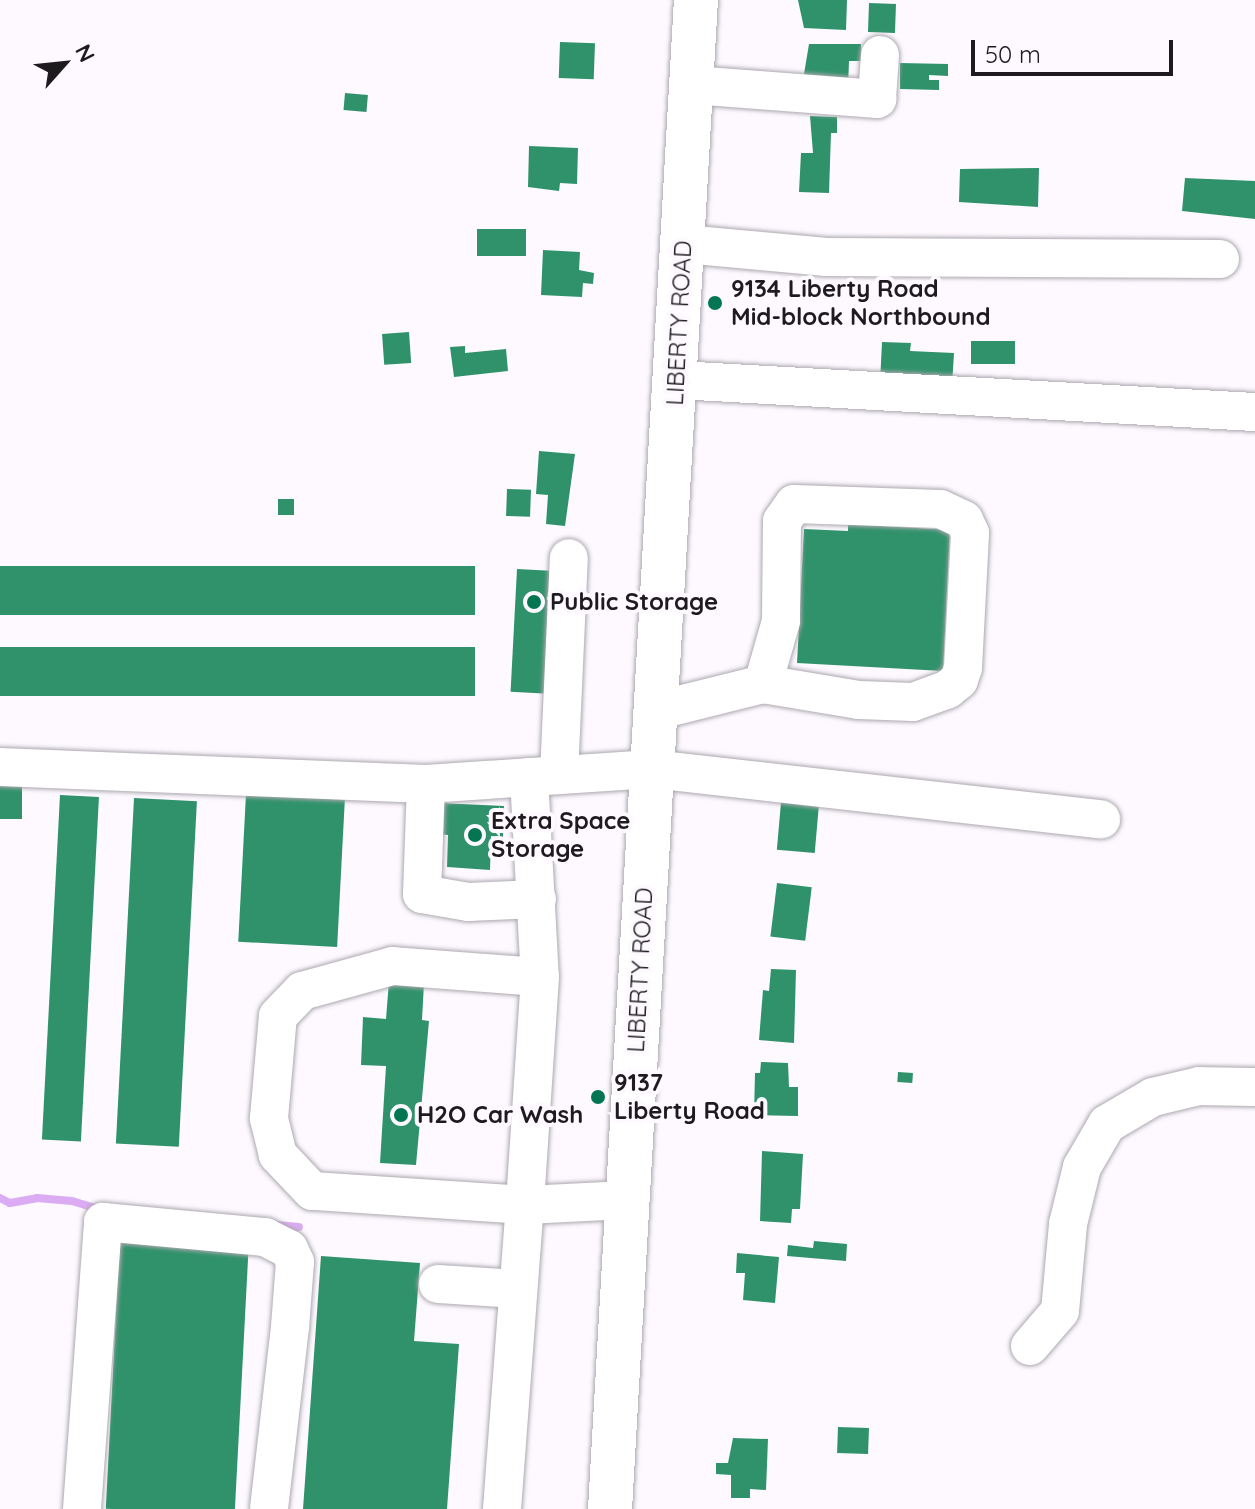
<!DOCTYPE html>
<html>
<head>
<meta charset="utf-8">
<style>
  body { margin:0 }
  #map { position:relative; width:1255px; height:1509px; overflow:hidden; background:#fdf9ff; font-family:Quicksand,sans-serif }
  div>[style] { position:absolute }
  .stream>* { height:8px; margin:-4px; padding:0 4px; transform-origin:4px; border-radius:4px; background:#dbacf4 }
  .building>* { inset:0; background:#2f926a; transform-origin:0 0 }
  .roads { filter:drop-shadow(0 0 2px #ada8b0) drop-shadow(0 0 2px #ada8b0) }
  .minor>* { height:38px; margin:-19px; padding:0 19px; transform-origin:19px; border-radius:19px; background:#fff }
  .major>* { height:44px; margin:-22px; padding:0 22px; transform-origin:22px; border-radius:22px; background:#fff }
  .dots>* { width:22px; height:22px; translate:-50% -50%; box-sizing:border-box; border:4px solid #fdf9ff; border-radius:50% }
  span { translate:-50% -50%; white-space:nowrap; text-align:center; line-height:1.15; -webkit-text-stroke:8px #fdf9ff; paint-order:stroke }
  .poi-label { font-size:24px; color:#1d1b1e; font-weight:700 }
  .left { translate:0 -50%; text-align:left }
  .street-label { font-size:24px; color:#1d1b1e }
  .north { position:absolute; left:24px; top:24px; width:80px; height:80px; -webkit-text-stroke:6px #fdf9ff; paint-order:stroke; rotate:63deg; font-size:22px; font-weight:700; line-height:32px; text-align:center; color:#1d1b1e }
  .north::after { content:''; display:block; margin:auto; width:28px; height:36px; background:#1d1b1e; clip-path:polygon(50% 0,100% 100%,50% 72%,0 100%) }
  .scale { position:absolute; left:971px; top:40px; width:202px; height:36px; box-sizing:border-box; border:4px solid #1d1b1e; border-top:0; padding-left:10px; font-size:24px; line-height:28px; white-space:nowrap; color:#1d1b1e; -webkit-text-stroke:6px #fdf9ff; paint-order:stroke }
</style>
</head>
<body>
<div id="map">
  <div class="stream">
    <div style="left:0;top:1198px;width:11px;rotate:27deg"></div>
    <div style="left:10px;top:1203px;width:27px;rotate:-10deg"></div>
    <div style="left:37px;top:1198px;width:35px;rotate:5deg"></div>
    <div style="left:72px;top:1201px;width:28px;rotate:17deg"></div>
    <div style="left:276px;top:1225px;width:23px;rotate:5deg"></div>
  </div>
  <div class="building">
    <div style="clip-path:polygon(798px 0,847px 0,846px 30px,804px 28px)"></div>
    <div style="left:869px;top:3px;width:27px;height:29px;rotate:2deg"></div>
    <div style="left:560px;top:42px;width:35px;height:36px;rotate:2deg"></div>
    <div style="clip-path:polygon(809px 44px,861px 44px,861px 61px,849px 61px,848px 87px,802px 86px)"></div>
    <div style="clip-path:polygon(900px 63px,948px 64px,948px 76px,929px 75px,929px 80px,939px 80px,939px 90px,900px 89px)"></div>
    <div style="left:345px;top:93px;width:23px;height:17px;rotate:5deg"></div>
    <div style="clip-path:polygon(810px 116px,837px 117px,837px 133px,831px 133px,829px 193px,799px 192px,801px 153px,813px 153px)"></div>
    <div style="clip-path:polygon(529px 146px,578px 148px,577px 184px,560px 183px,559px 191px,528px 187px)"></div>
    <div style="clip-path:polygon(1039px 168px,1038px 207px,959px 202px,960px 169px)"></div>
    <div style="clip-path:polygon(1185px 178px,1255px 181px,1255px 219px,1182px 211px)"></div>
    <div style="left:477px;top:229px;width:49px;height:27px"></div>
    <div style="clip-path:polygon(543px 250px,580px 252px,579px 270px,594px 273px,593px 284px,583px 283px,582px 297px,541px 295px)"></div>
    <div style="left:409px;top:332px;width:31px;height:27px;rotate:86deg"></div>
    <div style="left:971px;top:341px;width:44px;height:23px"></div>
    <div style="clip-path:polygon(882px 342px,911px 343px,910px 351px,954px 353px,952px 386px,880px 383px)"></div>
    <div style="clip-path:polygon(465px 346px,465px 353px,506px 349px,508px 371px,454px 377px,450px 347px)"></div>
    <div style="clip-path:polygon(539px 451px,575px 454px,565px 526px,546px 524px,548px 495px,536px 494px)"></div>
    <div style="left:507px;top:489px;width:24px;height:27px;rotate:2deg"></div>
    <div style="left:278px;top:499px;width:16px;height:16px"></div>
    <div style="clip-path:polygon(848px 524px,950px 530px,943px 671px,797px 663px,804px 529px,848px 531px)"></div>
    <div style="left:0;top:566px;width:475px;height:49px"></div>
    <div style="left:517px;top:569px;width:38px;height:123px;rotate:3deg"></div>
    <div style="left:0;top:647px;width:475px;height:49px"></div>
    <div style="left:0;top:781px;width:22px;height:38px"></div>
    <div style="left:782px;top:791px;width:38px;height:59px;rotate:5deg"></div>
    <div style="left:246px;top:794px;width:99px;height:148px;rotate:3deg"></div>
    <div style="left:60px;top:795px;width:39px;height:345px;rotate:3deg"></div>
    <div style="left:134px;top:798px;width:63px;height:346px;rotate:3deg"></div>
    <div style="clip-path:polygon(440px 803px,504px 806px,503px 837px,491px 836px,490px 870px,447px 867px,448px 835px,439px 834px)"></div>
    <div style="left:777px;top:883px;width:35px;height:54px;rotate:7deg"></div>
    <div style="clip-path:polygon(771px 969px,796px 970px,794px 1043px,759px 1040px,763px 990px,769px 991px)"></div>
    <div style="clip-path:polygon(389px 981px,424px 983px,422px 1020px,429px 1021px,416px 1165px,380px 1163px,386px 1066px,361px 1065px,363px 1017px,386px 1019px)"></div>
    <div style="clip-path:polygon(761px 1062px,788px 1063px,789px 1087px,798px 1087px,798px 1116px,754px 1115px,755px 1073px,760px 1073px)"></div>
    <div style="left:898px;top:1072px;width:15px;height:10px;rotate:4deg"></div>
    <div style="clip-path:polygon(762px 1151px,803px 1154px,800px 1209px,792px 1209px,791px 1223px,760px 1221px)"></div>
    <div style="left:120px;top:1237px;width:129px;height:272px;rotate:3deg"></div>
    <div style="clip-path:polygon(814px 1241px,847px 1244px,846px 1261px,787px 1256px,788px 1245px,813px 1248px)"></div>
    <div style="clip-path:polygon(737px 1253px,779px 1257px,775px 1303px,743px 1300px,745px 1273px,736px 1273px)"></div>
    <div style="clip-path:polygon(321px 1256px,420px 1263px,414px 1341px,459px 1344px,447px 1509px,303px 1509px)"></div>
    <div style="left:838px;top:1427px;width:31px;height:26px;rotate:2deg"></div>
    <div style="clip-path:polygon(733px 1438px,768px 1439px,766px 1490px,750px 1489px,750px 1498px,731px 1498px,731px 1475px,716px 1474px,716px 1463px,728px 1463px)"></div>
  </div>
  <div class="roads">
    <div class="minor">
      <div style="left:692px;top:85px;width:186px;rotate:4.3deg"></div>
      <div style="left:877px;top:99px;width:44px;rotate:-86.1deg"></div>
      <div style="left:684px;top:244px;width:143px;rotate:5.2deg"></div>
      <div style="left:826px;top:257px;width:394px;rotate:0.3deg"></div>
      <div style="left:677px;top:380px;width:579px;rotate:3.17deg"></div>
      <div style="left:655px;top:711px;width:111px;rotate:-14deg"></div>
      <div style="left:763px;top:684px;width:97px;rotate:9.5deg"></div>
      <div style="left:859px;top:700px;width:54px;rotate:2.1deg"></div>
      <div style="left:913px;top:702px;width:37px;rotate:-20deg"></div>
      <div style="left:948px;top:689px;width:14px;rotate:-39deg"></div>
      <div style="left:959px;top:680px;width:13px;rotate:-72deg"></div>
      <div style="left:963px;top:668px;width:135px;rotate:-87deg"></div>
      <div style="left:970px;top:533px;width:14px;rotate:-115deg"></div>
      <div style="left:964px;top:520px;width:26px;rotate:-155deg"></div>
      <div style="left:940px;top:509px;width:146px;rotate:-178deg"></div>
      <div style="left:794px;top:504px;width:21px;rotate:125deg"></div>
      <div style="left:782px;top:521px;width:100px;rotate:90.6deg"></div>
      <div style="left:781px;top:621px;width:66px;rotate:105.9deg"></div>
      <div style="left:0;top:767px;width:426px;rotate:2.3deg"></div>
      <div style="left:426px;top:784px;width:226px;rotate:-3.8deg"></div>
      <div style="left:652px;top:769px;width:452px;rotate:6.4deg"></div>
      <div style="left:559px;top:775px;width:217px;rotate:-87.4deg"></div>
      <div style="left:529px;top:777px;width:200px;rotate:86.9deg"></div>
      <div style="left:540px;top:977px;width:228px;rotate:93.8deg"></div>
      <div style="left:525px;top:1205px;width:102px;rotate:-2.8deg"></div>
      <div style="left:426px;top:784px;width:110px;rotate:92.1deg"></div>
      <div style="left:422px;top:894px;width:47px;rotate:9.9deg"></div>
      <div style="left:468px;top:902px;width:69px;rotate:-2.5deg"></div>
      <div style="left:438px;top:1284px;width:80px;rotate:3.6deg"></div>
      <div style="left:1030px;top:1346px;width:46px;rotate:-49.4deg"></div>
      <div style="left:1060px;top:1311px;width:87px;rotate:-84.7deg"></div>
      <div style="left:1068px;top:1224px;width:59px;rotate:-76.2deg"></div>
      <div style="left:1082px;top:1167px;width:50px;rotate:-59.8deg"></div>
      <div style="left:1107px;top:1124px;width:53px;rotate:-30.4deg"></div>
      <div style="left:1153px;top:1097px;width:47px;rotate:-13.4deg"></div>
      <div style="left:1199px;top:1086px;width:56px;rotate:1deg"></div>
      <div style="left:82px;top:1509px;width:288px;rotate:-85.8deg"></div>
      <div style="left:103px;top:1222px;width:163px;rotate:5.3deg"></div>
      <div style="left:265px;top:1237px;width:27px;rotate:27deg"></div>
      <div style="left:289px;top:1249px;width:14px;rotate:65deg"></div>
      <div style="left:295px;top:1262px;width:65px;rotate:94.4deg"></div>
      <div style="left:290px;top:1327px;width:183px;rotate:96.6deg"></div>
      <div style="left:502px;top:1509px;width:305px;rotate:-85.7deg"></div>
      <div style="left:525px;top:1205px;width:213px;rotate:-176.2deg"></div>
      <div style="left:312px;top:1191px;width:50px;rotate:-133.4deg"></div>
      <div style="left:278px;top:1155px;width:38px;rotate:-104deg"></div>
      <div style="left:269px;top:1118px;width:102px;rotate:-85deg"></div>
      <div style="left:278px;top:1016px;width:35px;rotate:-46deg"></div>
      <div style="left:302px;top:991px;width:94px;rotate:-15.4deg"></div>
      <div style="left:393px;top:966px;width:147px;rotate:4.3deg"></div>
    </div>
    <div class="major">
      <div style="left:610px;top:1509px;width:1511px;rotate:-86.74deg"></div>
    </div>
  </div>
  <div class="dots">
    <div style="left:715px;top:303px;background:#037651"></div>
    <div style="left:534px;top:602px;background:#037651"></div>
    <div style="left:475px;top:835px;background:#037651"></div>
    <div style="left:598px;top:1097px;background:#037651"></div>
    <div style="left:401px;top:1115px;background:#037651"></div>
  </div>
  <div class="poi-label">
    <span class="left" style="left:731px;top:303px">9134 Liberty Road<br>Mid-block Northbound</span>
    <span class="left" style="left:550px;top:602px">Public Storage</span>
    <span class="left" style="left:491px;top:835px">Extra Space<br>Storage</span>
    <span class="left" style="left:614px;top:1097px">9137<br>Liberty Road</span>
    <span class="left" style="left:417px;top:1115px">H2O Car Wash</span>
  </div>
  <div class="street-label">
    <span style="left:679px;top:323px;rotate:-87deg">LIBERTY ROAD</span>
    <span style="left:640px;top:970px;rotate:-87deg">LIBERTY ROAD</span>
  </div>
  <div class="north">N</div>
  <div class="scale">50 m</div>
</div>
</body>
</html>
